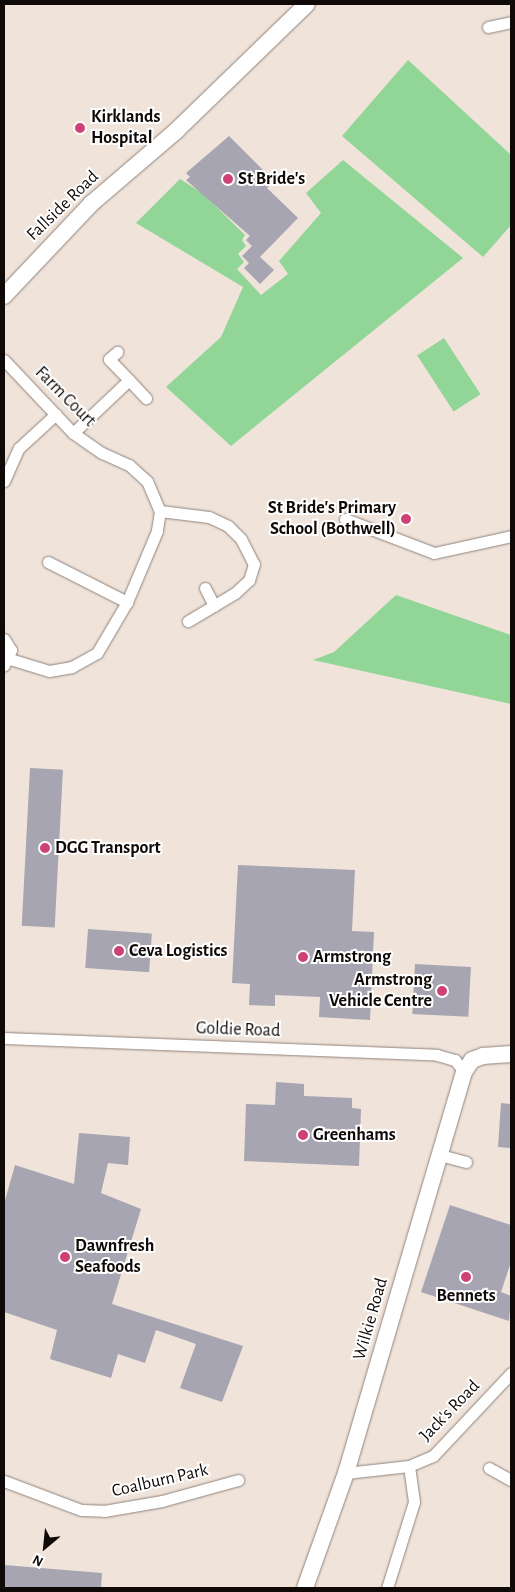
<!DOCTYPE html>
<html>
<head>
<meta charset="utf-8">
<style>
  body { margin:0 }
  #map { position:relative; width:515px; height:1592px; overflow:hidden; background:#f0e3da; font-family:"Alegreya Sans",sans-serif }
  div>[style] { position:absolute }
  .green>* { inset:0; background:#91d597; transform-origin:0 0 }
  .building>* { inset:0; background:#a6a5b1; transform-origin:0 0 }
  .roads { filter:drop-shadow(0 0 1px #8f837b) drop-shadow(0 0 1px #8f837b) }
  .street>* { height:11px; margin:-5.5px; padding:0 5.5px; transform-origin:5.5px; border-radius:5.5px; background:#fff }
  .secondary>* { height:16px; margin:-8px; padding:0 8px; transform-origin:8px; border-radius:8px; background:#fff }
  .dots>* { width:14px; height:14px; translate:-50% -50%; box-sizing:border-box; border:2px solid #fff; border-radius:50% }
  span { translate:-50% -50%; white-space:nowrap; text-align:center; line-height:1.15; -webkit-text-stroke:4px #fff; paint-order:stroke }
  .poi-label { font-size:18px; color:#0f0a08; font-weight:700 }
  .left { translate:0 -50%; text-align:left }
  .right { translate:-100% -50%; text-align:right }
  .street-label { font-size:18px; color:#0f0a08 }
  .frame { position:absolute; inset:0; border:5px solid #0f0a08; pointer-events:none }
  .north { position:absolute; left:20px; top:1522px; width:50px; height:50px; -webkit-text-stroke:4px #fff; paint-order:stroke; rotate:208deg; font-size:14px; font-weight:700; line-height:20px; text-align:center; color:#0f0a08 }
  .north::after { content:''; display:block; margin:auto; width:18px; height:22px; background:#0f0a08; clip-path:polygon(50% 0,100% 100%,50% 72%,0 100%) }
</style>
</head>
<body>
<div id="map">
  <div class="green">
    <div style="clip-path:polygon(408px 60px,511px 155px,511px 225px,483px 257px,342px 136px)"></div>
    <div style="clip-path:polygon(343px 160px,463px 258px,231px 446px,166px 387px,221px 337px,243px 287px,136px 223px,180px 179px,202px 193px,245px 235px,242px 240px,246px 246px,238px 254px,244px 262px,237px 269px,261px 295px,288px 274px,279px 261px,321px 213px,306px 193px)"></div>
    <div style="left:444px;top:338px;width:67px;height:32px;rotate:57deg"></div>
    <div style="clip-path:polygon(396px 595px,511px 635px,511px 704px,313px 660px,334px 652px)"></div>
  </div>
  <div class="building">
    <div style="clip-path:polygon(229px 136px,270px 177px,266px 181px,270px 185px,267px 188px,298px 218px,260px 257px,274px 270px,260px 284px,244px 268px,249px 263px,242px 256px,252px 246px,246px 240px,250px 236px,186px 180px,190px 177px,186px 173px)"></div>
    <div style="left:30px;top:768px;width:33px;height:158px;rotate:3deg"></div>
    <div style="clip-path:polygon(238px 865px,355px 870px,352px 931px,374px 932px,370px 1020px,319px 1017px,320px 997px,275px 995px,275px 1006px,249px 1005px,250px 984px,232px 983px)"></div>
    <div style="left:88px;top:929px;width:64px;height:39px;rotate:4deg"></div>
    <div style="left:415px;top:964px;width:56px;height:50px;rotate:3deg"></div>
    <div style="clip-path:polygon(276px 1082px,304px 1084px,304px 1096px,352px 1098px,352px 1108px,361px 1109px,359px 1166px,244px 1161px,246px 1104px,275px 1105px)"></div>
    <div style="clip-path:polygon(501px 1103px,511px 1104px,511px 1148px,498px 1147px)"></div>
    <div style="clip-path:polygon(79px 1133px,130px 1137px,128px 1165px,108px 1163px,101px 1193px,141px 1209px,112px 1304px,243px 1346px,222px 1402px,180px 1388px,196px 1344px,156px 1330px,145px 1363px,118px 1354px,111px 1378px,50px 1359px,57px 1330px,4px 1312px,4px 1204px,15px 1165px,74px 1184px)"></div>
    <div style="clip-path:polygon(450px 1205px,511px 1225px,511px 1262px,501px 1292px,511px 1296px,509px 1321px,421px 1292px)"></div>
    <div style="clip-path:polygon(4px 1565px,102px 1573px,101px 1588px,4px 1588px)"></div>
  </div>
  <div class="roads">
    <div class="street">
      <div style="left:488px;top:27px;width:24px;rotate:-12deg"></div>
      <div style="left:4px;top:360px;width:100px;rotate:46.6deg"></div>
      <div style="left:73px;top:433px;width:35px;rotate:35deg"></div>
      <div style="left:102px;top:453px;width:30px;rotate:24deg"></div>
      <div style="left:129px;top:465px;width:24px;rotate:42deg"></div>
      <div style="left:147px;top:481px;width:33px;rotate:67deg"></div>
      <div style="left:160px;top:511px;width:20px;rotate:99deg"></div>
      <div style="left:157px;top:531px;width:77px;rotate:112.9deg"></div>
      <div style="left:127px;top:602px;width:59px;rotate:120.5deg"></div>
      <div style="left:97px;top:653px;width:29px;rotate:151deg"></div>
      <div style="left:72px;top:667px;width:23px;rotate:170deg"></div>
      <div style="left:49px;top:671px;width:41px;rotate:-162.9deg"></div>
      <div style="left:129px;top:380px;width:25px;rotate:47deg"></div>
      <div style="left:73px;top:433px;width:77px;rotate:-43.4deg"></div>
      <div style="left:129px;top:380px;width:29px;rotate:-134deg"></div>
      <div style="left:109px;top:359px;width:11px;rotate:-41deg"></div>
      <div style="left:4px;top:481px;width:36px;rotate:-66deg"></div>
      <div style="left:19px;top:448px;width:50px;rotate:-42.6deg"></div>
      <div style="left:160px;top:511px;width:49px;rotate:7deg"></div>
      <div style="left:209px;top:517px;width:21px;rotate:25deg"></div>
      <div style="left:228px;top:526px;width:18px;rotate:45deg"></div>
      <div style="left:241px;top:539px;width:28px;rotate:63deg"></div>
      <div style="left:254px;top:564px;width:17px;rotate:107deg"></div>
      <div style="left:249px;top:580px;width:19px;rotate:137deg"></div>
      <div style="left:235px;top:593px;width:55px;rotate:149.2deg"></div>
      <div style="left:345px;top:519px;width:95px;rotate:20.9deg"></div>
      <div style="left:434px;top:553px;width:79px;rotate:-12.4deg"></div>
      <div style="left:48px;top:562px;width:89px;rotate:26.9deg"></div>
      <div style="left:205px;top:588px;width:20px;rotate:63deg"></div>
      <div style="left:4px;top:639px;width:13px;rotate:58deg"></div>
      <div style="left:11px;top:650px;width:17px;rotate:115deg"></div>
      <div style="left:4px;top:1038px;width:433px;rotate:2.2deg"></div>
      <div style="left:437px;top:1055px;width:19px;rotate:16deg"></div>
      <div style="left:455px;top:1060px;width:15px;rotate:53deg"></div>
      <div style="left:440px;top:1155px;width:27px;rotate:15deg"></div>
      <div style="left:409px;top:1466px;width:26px;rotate:-23deg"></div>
      <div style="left:433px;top:1456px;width:114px;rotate:-46.8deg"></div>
      <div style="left:489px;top:1468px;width:25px;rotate:29deg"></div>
      <div style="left:346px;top:1473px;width:63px;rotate:-6.3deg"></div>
      <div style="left:409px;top:1466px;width:36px;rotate:82deg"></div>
      <div style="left:414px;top:1502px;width:90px;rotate:107.4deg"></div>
      <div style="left:4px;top:1481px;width:82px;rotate:20.6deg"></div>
      <div style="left:81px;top:1510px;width:23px;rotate:2deg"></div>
      <div style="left:104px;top:1511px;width:59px;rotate:-9.8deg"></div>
      <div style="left:162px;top:1501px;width:79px;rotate:-15.4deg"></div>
    </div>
    <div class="secondary">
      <div style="left:4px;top:296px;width:128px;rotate:-46.6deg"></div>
      <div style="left:92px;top:203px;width:111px;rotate:-40.6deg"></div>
      <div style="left:176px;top:131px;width:182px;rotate:-44.1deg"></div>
      <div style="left:305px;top:1588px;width:122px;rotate:-70.4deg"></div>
      <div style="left:346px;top:1473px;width:418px;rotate:-73.6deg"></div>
      <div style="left:464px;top:1072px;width:14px;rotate:-56deg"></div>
      <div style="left:472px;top:1060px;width:12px;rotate:-20deg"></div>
      <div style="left:483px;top:1056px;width:28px;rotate:-4deg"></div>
    </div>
  </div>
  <div class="dots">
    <div style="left:80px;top:128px;background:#cd4174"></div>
    <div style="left:228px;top:179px;background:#cd4174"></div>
    <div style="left:406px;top:519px;background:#cd4174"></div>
    <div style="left:45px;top:848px;background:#cd4174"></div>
    <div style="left:119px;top:951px;background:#cd4174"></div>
    <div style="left:303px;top:957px;background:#cd4174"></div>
    <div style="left:442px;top:991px;background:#cd4174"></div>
    <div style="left:303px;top:1135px;background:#cd4174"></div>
    <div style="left:65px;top:1257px;background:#cd4174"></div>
    <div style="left:466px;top:1277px;background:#cd4174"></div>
  </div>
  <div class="poi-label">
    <span class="left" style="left:91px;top:128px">Kirklands<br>Hospital</span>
    <span class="left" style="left:238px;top:179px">St Bride's</span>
    <span class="right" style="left:396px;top:519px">St Bride's Primary<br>School (Bothwell)</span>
    <span class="left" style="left:55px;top:848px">DGG Transport</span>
    <span class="left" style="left:129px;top:951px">Ceva Logistics</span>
    <span class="left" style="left:313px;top:957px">Armstrong</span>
    <span class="right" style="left:432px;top:991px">Armstrong<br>Vehicle Centre</span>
    <span class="left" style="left:313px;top:1135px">Greenhams</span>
    <span class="left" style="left:75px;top:1257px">Dawnfresh<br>Seafoods</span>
    <span style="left:466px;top:1296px">Bennets</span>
  </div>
  <div class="street-label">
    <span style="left:63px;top:206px;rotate:-44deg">Fallside Road</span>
    <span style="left:65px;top:397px;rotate:45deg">Farm Court</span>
    <span style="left:238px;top:1030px;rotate:2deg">Goldie Road</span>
    <span style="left:371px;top:1319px;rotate:-74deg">Wilkie Road</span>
    <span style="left:450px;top:1411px;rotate:-46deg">Jack's Road</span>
    <span style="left:160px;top:1481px;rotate:-13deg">Coalburn Park</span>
  </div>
  <div class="frame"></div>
  <div class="north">N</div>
</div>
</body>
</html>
